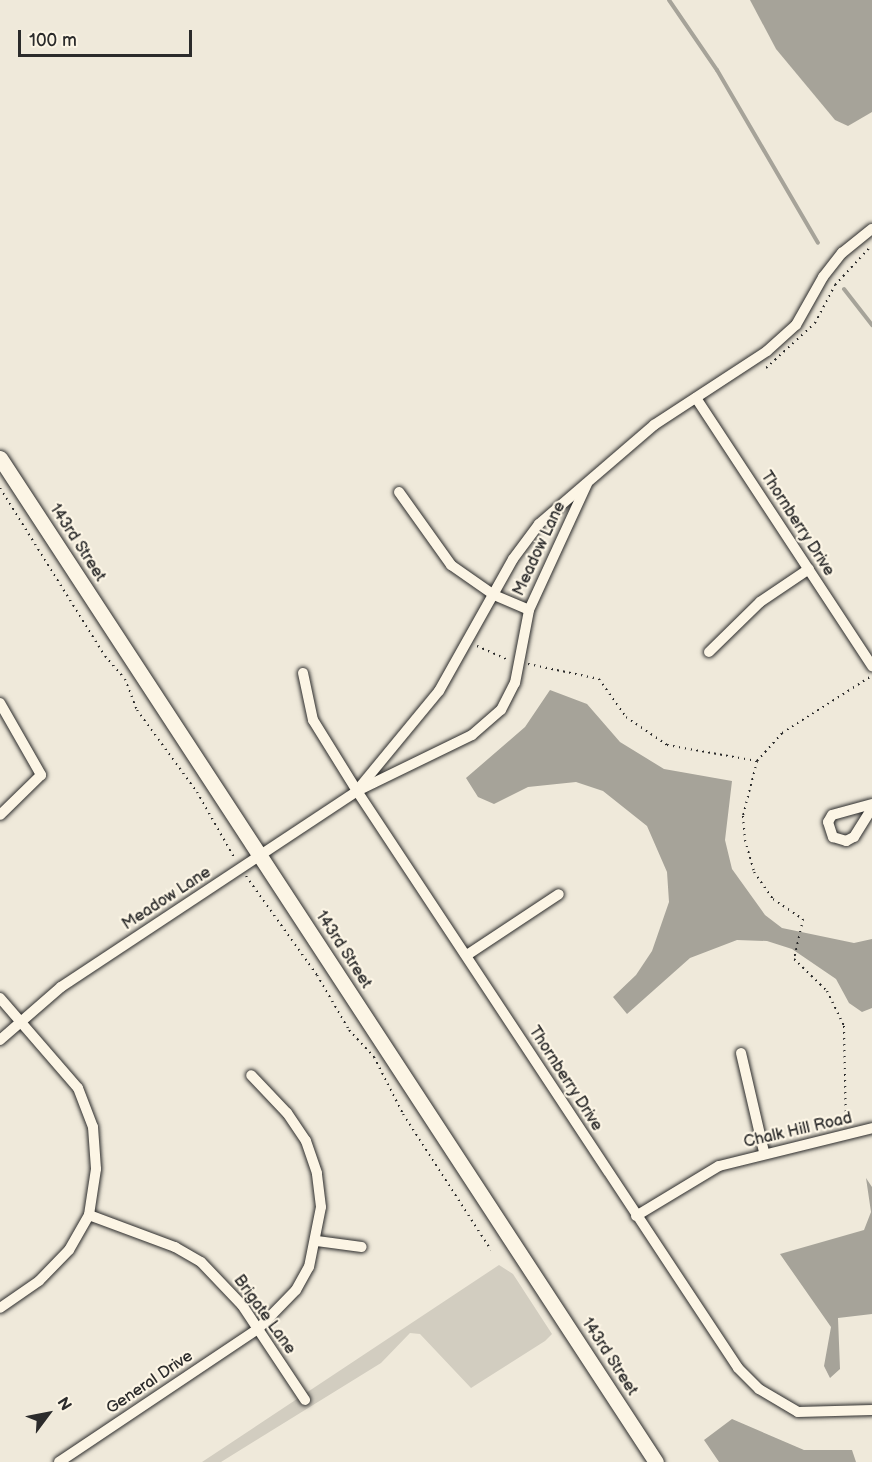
<!DOCTYPE html>
<html>
<head>
<meta charset="utf-8">
<style>
  body { margin:0 }
  #map { position:relative; width:872px; height:1462px; overflow:hidden; background:#efe9da; font-family:"Balsamiq Sans",sans-serif }
  div>[style] { position:absolute }
  .green>* { inset:0; background:#d2cdc0 }
  .water>* { inset:0; background:#a6a399 }
  .stream>* { height:4px; margin:-2px; padding:0 2px; transform-origin:2px; border-radius:2px; background:#a6a399 }
  .path>* { height:2px; margin-top:-1px; transform-origin:0; background:repeating-linear-gradient(90deg,#2b2b2b 0 1.5px,transparent 0 6px) }
  .roads { filter:drop-shadow(0 0 2px #2b2b2b) drop-shadow(0 0 2px #2b2b2b) }
  .street>* { height:10px; margin:-5px; padding:0 5px; transform-origin:5px; border-radius:5px; background:#fcf5e5 }
  .secondary>* { height:15px; margin:-7.5px; padding:0 7.5px; transform-origin:7.5px; border-radius:7.5px; background:#fcf5e5 }
  span { translate:-50% -50%; white-space:nowrap; text-align:center; line-height:1.15; -webkit-text-stroke:4.5px #fcf5e5; paint-order:stroke }
  .street-label { font-size:16px; color:#2b2b2b }
  .north { position:absolute; left:18px; top:1384px; width:60px; height:60px; -webkit-text-stroke:4px #fcf5e5; paint-order:stroke; rotate:58deg; font-size:16px; font-weight:700; line-height:24px; text-align:center; color:#2b2b2b }
  .north::after { content:''; display:block; margin:auto; width:21px; height:27px; background:#2b2b2b; clip-path:polygon(50% 0,100% 100%,50% 72%,0 100%) }
  .scale { position:absolute; left:18px; top:30px; width:174px; height:27px; box-sizing:border-box; border:3px solid #2b2b2b; border-top:0; padding-left:8px; font-size:18px; line-height:21px; white-space:nowrap; color:#2b2b2b; -webkit-text-stroke:4px #fcf5e5; paint-order:stroke }
</style>
</head>
<body>
<div id="map">
  <div class="green">
    <div style="clip-path:polygon(499px 1265px,513px 1274px,552px 1334px,545px 1341px,471px 1388px,420px 1334px,410px 1333px,381px 1363px,221px 1462px,202px 1462px)"></div>
  </div>
  <div class="water">
    <div style="clip-path:polygon(750px 0,872px 0,872px 112px,848px 126px,835px 120px,776px 49px)"></div>
    <div style="clip-path:polygon(550px 690px,587px 704px,620px 742px,664px 769px,732px 781px,725px 840px,732px 869px,765px 915px,782px 928px,854px 943px,872px 939px,872px 1008px,862px 1012px,849px 1003px,836px 979px,792px 949px,767px 941px,737px 940px,690px 958px,627px 1014px,613px 997px,636px 975px,652px 951px,669px 902px,667px 872px,647px 826px,603px 791px,576px 782px,528px 787px,494px 804px,478px 797px,466px 778px,525px 727px)"></div>
    <div style="clip-path:polygon(866px 1178px,872px 1187px,872px 1314px,838px 1318px,840px 1369px,830px 1378px,824px 1366px,831px 1327px,780px 1254px,864px 1230px,871px 1212px)"></div>
    <div style="clip-path:polygon(732px 1419px,804px 1450px,852px 1450px,856px 1462px,719px 1462px,704px 1440px)"></div>
  </div>
  <div class="stream">
    <div style="left:669px;top:0;width:85px;rotate:55.6deg"></div>
    <div style="left:717px;top:70px;width:200px;rotate:59.7deg"></div>
    <div style="left:844px;top:289px;width:46px;rotate:52.1deg"></div>
  </div>
  <div class="path">
    <div style="left:766px;top:368px;width:67px;rotate:-42.6deg"></div>
    <div style="left:815px;top:323px;width:43px;rotate:-62.2deg"></div>
    <div style="left:835px;top:285px;width:54px;rotate:-47.2deg"></div>
    <div style="left:0;top:488px;width:198px;rotate:58deg"></div>
    <div style="left:105px;top:656px;width:30px;rotate:49deg"></div>
    <div style="left:125px;top:679px;width:33px;rotate:69deg"></div>
    <div style="left:137px;top:710px;width:102px;rotate:53.8deg"></div>
    <div style="left:197px;top:792px;width:77px;rotate:60.4deg"></div>
    <div style="left:477px;top:646px;width:34px;rotate:24deg"></div>
    <div style="left:528px;top:664px;width:73px;rotate:11.9deg"></div>
    <div style="left:599px;top:679px;width:47px;rotate:54.6deg"></div>
    <div style="left:626px;top:717px;width:50px;rotate:34.3deg"></div>
    <div style="left:667px;top:745px;width:91px;rotate:10.1deg"></div>
    <div style="left:757px;top:761px;width:38px;rotate:-48deg"></div>
    <div style="left:782px;top:733px;width:104px;rotate:-32.5deg"></div>
    <div style="left:757px;top:761px;width:57px;rotate:104.3deg"></div>
    <div style="left:743px;top:816px;width:24px;rotate:85deg"></div>
    <div style="left:745px;top:840px;width:33px;rotate:74deg"></div>
    <div style="left:754px;top:872px;width:33px;rotate:55deg"></div>
    <div style="left:773px;top:899px;width:36px;rotate:34deg"></div>
    <div style="left:803px;top:919px;width:41px;rotate:102.7deg"></div>
    <div style="left:794px;top:959px;width:46px;rotate:44.1deg"></div>
    <div style="left:827px;top:991px;width:39px;rotate:64deg"></div>
    <div style="left:844px;top:1026px;width:96px;rotate:88.8deg"></div>
    <div style="left:246px;top:876px;width:122px;rotate:54.4deg"></div>
    <div style="left:317px;top:975px;width:64px;rotate:59.8deg"></div>
    <div style="left:349px;top:1030px;width:37px;rotate:47deg"></div>
    <div style="left:374px;top:1057px;width:64px;rotate:63deg"></div>
    <div style="left:403px;top:1114px;width:162px;rotate:57.1deg"></div>
  </div>
  <div class="roads">
    <div class="street">
      <div style="left:696px;top:398px;width:321px;rotate:56.7deg"></div>
      <div style="left:399px;top:492px;width:90px;rotate:54.5deg"></div>
      <div style="left:451px;top:565px;width:52px;rotate:34.9deg"></div>
      <div style="left:494px;top:595px;width:38px;rotate:23deg"></div>
      <div style="left:709px;top:652px;width:71px;rotate:-44.4deg"></div>
      <div style="left:760px;top:602px;width:59px;rotate:-34deg"></div>
      <div style="left:303px;top:673px;width:48px;rotate:78deg"></div>
      <div style="left:313px;top:720px;width:84px;rotate:58.2deg"></div>
      <div style="left:357px;top:791px;width:691px;rotate:56.56deg"></div>
      <div style="left:738px;top:1368px;width:30px;rotate:45deg"></div>
      <div style="left:759px;top:1389px;width:45px;rotate:30.5deg"></div>
      <div style="left:798px;top:1412px;width:74px;rotate:-1.5deg"></div>
      <div style="left:0;top:703px;width:83px;rotate:60.3deg"></div>
      <div style="left:41px;top:775px;width:57px;rotate:135.7deg"></div>
      <div style="left:359px;top:788px;width:126px;rotate:-50.5deg"></div>
      <div style="left:439px;top:691px;width:151px;rotate:-60.7deg"></div>
      <div style="left:513px;top:559px;width:44px;rotate:-53.4deg"></div>
      <div style="left:539px;top:524px;width:152px;rotate:-40.7deg"></div>
      <div style="left:654px;top:425px;width:135px;rotate:-33.2deg"></div>
      <div style="left:767px;top:351px;width:39px;rotate:-42deg"></div>
      <div style="left:796px;top:325px;width:55px;rotate:-60.6deg"></div>
      <div style="left:823px;top:277px;width:31px;rotate:-52deg"></div>
      <div style="left:842px;top:253px;width:38px;rotate:-39deg"></div>
      <div style="left:872px;top:804px;width:41px;rotate:164.6deg"></div>
      <div style="left:832px;top:815px;width:8px;rotate:120deg"></div>
      <div style="left:828px;top:822px;width:16px;rotate:72deg"></div>
      <div style="left:833px;top:837px;width:14px;rotate:17deg"></div>
      <div style="left:846px;top:841px;width:9px;rotate:-27deg"></div>
      <div style="left:854px;top:837px;width:34px;rotate:-58deg"></div>
      <div style="left:467px;top:955px;width:110px;rotate:-33.5deg"></div>
      <div style="left:0;top:998px;width:119px;rotate:49.1deg"></div>
      <div style="left:78px;top:1088px;width:42px;rotate:69deg"></div>
      <div style="left:93px;top:1127px;width:42px;rotate:85.9deg"></div>
      <div style="left:96px;top:1169px;width:47px;rotate:98.7deg"></div>
      <div style="left:89px;top:1215px;width:40px;rotate:119.7deg"></div>
      <div style="left:69px;top:1250px;width:43px;rotate:134.1deg"></div>
      <div style="left:39px;top:1281px;width:47px;rotate:145.3deg"></div>
      <div style="left:0;top:1040px;width:81px;rotate:-41deg"></div>
      <div style="left:61px;top:987px;width:355px;rotate:-33.5deg"></div>
      <div style="left:357px;top:791px;width:128px;rotate:-26deg"></div>
      <div style="left:472px;top:735px;width:38px;rotate:-41deg"></div>
      <div style="left:501px;top:710px;width:30px;rotate:-63deg"></div>
      <div style="left:515px;top:683px;width:74px;rotate:-79.1deg"></div>
      <div style="left:529px;top:610px;width:139px;rotate:-65.3deg"></div>
      <div style="left:741px;top:1053px;width:102px;rotate:76.9deg"></div>
      <div style="left:89px;top:1215px;width:92px;rotate:20.4deg"></div>
      <div style="left:175px;top:1247px;width:30px;rotate:30deg"></div>
      <div style="left:201px;top:1262px;width:59px;rotate:46.4deg"></div>
      <div style="left:242px;top:1305px;width:114px;rotate:56.4deg"></div>
      <div style="left:636px;top:1216px;width:97px;rotate:-31.1deg"></div>
      <div style="left:719px;top:1166px;width:158px;rotate:-13.9deg"></div>
      <div style="left:317px;top:1241px;width:45px;rotate:7.6deg"></div>
      <div style="left:59px;top:1462px;width:239px;rotate:-33.8deg"></div>
      <div style="left:258px;top:1329px;width:54px;rotate:-45.7deg"></div>
      <div style="left:296px;top:1290px;width:26px;rotate:-61deg"></div>
      <div style="left:309px;top:1267px;width:61px;rotate:-78.7deg"></div>
      <div style="left:321px;top:1207px;width:34px;rotate:-97deg"></div>
      <div style="left:317px;top:1173px;width:34px;rotate:-109deg"></div>
      <div style="left:306px;top:1141px;width:34px;rotate:-124deg"></div>
      <div style="left:287px;top:1113px;width:52px;rotate:-133.5deg"></div>
    </div>
    <div class="secondary">
      <div style="left:0;top:458px;width:1199px;rotate:56.84deg"></div>
    </div>
  </div>
  <div class="street-label">
    <span style="left:797px;top:524px;rotate:57deg">Thornberry Drive</span>
    <span style="left:77px;top:543px;rotate:57deg">143rd Street</span>
    <span style="left:540px;top:549px;rotate:-65deg">Meadow Lane</span>
    <span style="left:167px;top:899px;rotate:-33deg">Meadow Lane</span>
    <span style="left:343px;top:950px;rotate:57deg">143rd Street</span>
    <span style="left:565px;top:1079px;rotate:57deg">Thornberry Drive</span>
    <span style="left:798px;top:1131px;rotate:-13deg">Chalk Hill Road</span>
    <span style="left:264px;top:1315px;rotate:54deg">Brigate Lane</span>
    <span style="left:609px;top:1357px;rotate:57deg">143rd Street</span>
    <span style="left:150px;top:1383px;rotate:-34deg">General Drive</span>
  </div>
  <div class="north">N</div>
  <div class="scale">100 m</div>
</div>
</body>
</html>
